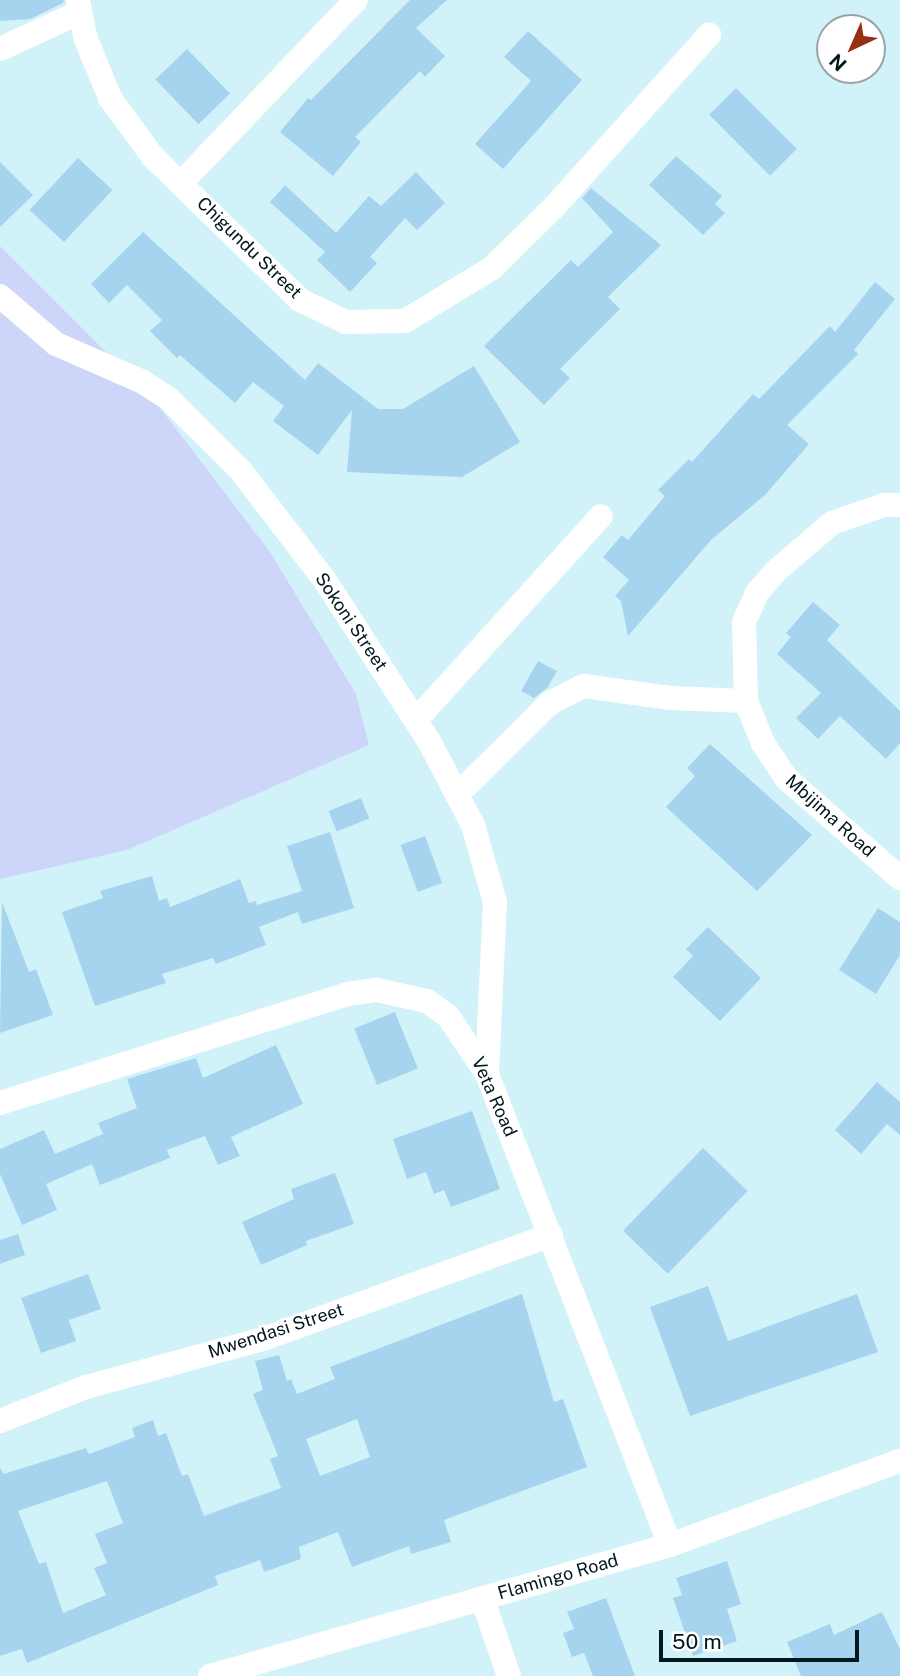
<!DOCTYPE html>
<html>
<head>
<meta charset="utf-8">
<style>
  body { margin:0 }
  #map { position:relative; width:900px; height:1676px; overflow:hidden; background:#d2f2fa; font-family:"Public Sans",sans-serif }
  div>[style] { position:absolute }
  .green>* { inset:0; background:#cdd5f9 }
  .building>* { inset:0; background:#a6d4ef; transform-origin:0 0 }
  .street>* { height:24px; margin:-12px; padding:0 12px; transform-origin:12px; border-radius:12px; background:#fff }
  span { translate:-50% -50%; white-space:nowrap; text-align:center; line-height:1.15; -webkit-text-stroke:5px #fff; paint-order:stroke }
  .street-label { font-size:18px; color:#00171c }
  .north { position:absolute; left:816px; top:14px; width:70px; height:70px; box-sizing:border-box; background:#fff; border:2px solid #99a2a4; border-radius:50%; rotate:224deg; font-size:19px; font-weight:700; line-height:28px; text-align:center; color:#00171c }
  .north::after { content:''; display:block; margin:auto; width:24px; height:32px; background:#972f15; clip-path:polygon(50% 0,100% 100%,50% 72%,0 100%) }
  .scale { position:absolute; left:659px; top:1630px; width:200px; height:32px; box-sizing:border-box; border:4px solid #00171c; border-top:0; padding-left:9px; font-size:21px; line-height:24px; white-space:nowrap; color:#00171c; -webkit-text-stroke:5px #fff; paint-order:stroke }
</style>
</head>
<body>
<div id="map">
  <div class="green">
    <div style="clip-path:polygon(0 246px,154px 400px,270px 552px,356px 694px,369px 745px,127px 850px,0 879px)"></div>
  </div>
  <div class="building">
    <div style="clip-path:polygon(0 0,64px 0,63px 3px,30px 19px,0 21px)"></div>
    <div style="clip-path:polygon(410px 0,447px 0,416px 28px,445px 56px,425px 77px,420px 71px,355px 137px,361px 142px,333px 176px,280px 132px,308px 98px,311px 100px)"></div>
    <div style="clip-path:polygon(528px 31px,582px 80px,503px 169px,475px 144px,531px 81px,504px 57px)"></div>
    <div style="left:187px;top:49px;width:62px;height:44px;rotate:46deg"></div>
    <div style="left:736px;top:88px;width:86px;height:38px;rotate:45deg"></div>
    <div style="clip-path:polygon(676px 156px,722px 196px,715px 204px,725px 213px,703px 235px,649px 185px)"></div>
    <div style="left:78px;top:158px;width:47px;height:71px;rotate:43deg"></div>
    <div style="clip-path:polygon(0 162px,33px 195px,0 227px)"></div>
    <div style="clip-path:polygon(416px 172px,445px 203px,417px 230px,405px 218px,370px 257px,377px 263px,350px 292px,317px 260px,325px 252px,270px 202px,285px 185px,336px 233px,369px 196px,381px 206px)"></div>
    <div style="clip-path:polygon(591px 188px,661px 245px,608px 297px,620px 309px,560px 369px,570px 378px,544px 405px,484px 346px,571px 260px,578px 267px,613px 232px,582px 198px)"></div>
    <div style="clip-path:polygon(143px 232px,305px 380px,318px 363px,378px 409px,403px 409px,474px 366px,520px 442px,462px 477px,347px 472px,352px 410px,318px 455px,273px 421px,284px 406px,253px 382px,235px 403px,180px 355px,177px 358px,150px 331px,162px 320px,127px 285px,109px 303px,91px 284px)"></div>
    <div style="clip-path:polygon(875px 282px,895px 299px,854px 350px,858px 354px,787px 425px,809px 444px,765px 495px,711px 540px,628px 636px,621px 601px,615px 596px,629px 580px,603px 557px,622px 535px,628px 540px,665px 496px,658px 490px,689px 459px,692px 462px,753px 394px,759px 399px,830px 326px,835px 332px)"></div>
    <div style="clip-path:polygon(813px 602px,840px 625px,827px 640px,900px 711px,900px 743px,886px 759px,840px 716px,818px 739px,796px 718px,821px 693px,777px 654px,791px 637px,786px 633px)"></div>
    <div style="clip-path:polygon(538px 661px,557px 671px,548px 687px,534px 698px,521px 691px)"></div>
    <div style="clip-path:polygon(710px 744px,812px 835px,757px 891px,666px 807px,695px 776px,687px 768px)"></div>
    <div style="left:361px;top:798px;width:22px;height:35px;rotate:68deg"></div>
    <div style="clip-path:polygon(330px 832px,354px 908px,302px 924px,298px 912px,259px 927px,266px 945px,216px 964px,213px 958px,162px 974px,166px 983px,95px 1006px,62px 912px,103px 898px,100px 891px,152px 876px,159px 901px,167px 898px,170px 907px,240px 879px,249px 903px,256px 901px,257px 905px,302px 891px,287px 846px)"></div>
    <div style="left:425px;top:836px;width:50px;height:26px;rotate:70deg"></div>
    <div style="clip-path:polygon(2px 902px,29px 972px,36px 969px,53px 1015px,0 1033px)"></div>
    <div style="clip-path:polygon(878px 908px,900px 922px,900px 955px,876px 994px,839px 970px)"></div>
    <div style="clip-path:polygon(708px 927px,761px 978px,720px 1021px,673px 977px,693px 956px,686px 949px)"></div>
    <div style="left:395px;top:1012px;width:61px;height:44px;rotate:68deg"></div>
    <div style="clip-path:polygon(276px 1045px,303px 1104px,231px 1137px,240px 1156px,218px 1165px,205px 1136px,167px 1150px,170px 1158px,100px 1185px,92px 1164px,46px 1184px,57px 1210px,22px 1225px,0 1174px,0 1149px,44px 1130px,55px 1154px,103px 1134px,98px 1123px,137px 1108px,127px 1079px,196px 1058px,203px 1078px)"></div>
    <div style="clip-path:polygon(877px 1082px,900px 1102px,900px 1135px,887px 1124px,861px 1154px,835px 1130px)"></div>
    <div style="clip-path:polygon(472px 1111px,500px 1189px,451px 1207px,444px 1190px,434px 1194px,426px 1172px,407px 1179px,393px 1139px)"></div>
    <div style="left:703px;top:1148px;width:62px;height:115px;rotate:44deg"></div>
    <div style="clip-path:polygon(335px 1173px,354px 1224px,306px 1241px,307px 1245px,261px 1265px,242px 1222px,294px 1199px,291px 1189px)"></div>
    <div style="clip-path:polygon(18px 1234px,25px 1255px,0 1264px,0 1240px)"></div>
    <div style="clip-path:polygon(88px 1274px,101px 1309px,69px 1320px,76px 1341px,41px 1353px,21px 1298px)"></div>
    <div style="clip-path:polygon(708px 1286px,728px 1341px,857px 1294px,878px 1352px,690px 1416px,650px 1307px)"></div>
    <div style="clip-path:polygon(evenodd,522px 1294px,554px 1402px,563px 1399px,587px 1467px,444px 1520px,451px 1542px,411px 1554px,409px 1546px,352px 1567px,338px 1532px,299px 1547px,301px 1559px,264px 1572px,260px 1560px,215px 1576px,218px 1585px,27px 1663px,22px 1649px,0 1656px,0 1468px,4px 1474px,86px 1448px,89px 1454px,135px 1437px,132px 1428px,153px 1420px,158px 1436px,166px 1433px,182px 1476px,188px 1474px,204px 1516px,281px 1488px,270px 1459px,278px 1456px,253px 1394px,263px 1390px,255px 1361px,279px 1355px,287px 1381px,291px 1379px,297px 1394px,335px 1379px,330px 1367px,522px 1294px,357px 1419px,370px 1457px,320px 1476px,306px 1439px,357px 1419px,522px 1294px,107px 1481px,123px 1523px,95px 1534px,107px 1563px,94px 1568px,106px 1595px,63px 1613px,46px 1562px,39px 1564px,18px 1511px,107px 1481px)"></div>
    <div style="clip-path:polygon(727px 1561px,741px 1604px,727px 1609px,737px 1641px,693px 1656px,673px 1598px,682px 1595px,676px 1578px)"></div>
    <div style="clip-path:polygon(606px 1598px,635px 1676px,593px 1676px,584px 1653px,572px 1657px,563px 1633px,574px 1629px,567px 1612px)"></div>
    <div style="clip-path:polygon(882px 1612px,900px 1649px,900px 1676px,801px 1676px,787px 1642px,830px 1624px,834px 1635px)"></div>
  </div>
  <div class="street">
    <div style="left:78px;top:0;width:38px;rotate:79deg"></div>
    <div style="left:85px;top:37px;width:66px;rotate:67.7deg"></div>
    <div style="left:110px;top:98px;width:73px;rotate:53.9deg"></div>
    <div style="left:153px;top:157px;width:205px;rotate:44.2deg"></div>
    <div style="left:300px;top:300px;width:51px;rotate:25.6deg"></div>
    <div style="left:346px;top:322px;width:59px;rotate:-1deg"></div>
    <div style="left:405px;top:321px;width:102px;rotate:-31.3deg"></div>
    <div style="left:492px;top:268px;width:87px;rotate:-44.5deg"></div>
    <div style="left:554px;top:207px;width:232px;rotate:-48deg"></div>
    <div style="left:0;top:49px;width:88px;rotate:-24.8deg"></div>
    <div style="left:181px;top:183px;width:253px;rotate:-46.3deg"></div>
    <div style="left:0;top:296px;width:74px;rotate:40.6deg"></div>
    <div style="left:56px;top:344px;width:95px;rotate:23.6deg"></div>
    <div style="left:143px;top:382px;width:31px;rotate:33deg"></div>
    <div style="left:169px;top:399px;width:102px;rotate:45deg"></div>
    <div style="left:241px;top:471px;width:136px;rotate:52.5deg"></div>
    <div style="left:324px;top:579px;width:193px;rotate:57.1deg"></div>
    <div style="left:429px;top:741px;width:95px;rotate:62.4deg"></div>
    <div style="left:473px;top:825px;width:80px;rotate:74.1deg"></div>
    <div style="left:495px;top:902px;width:172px;rotate:92.7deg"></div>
    <div style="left:900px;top:505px;width:16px;rotate:180deg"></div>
    <div style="left:884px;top:505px;width:55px;rotate:160.9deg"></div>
    <div style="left:832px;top:523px;width:74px;rotate:139.4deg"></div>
    <div style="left:776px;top:571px;width:29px;rotate:131deg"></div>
    <div style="left:757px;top:593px;width:32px;rotate:114deg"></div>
    <div style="left:744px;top:622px;width:79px;rotate:88.5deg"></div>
    <div style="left:746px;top:701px;width:45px;rotate:68deg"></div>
    <div style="left:763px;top:743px;width:42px;rotate:56.7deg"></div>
    <div style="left:786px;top:778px;width:152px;rotate:41.3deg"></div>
    <div style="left:416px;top:720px;width:275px;rotate:-47.8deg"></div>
    <div style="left:457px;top:795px;width:131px;rotate:-44.7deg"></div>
    <div style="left:550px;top:703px;width:38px;rotate:-27deg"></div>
    <div style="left:584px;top:686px;width:88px;rotate:7.9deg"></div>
    <div style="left:671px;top:698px;width:75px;rotate:2.3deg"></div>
    <div style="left:0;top:1103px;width:364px;rotate:-17.4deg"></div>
    <div style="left:347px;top:994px;width:30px;rotate:-8deg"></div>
    <div style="left:377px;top:990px;width:51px;rotate:12.4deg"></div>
    <div style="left:427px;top:1001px;width:26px;rotate:36deg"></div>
    <div style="left:448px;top:1016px;width:70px;rotate:56.1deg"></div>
    <div style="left:487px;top:1074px;width:505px;rotate:68.77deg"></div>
    <div style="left:0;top:1421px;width:92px;rotate:-21.6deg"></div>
    <div style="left:86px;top:1387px;width:187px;rotate:-15.2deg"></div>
    <div style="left:266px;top:1338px;width:303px;rotate:-19.9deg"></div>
    <div style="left:482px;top:1598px;width:83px;rotate:70.9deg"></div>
    <div style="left:210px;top:1676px;width:478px;rotate:-15.9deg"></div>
    <div style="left:670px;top:1545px;width:245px;rotate:-20.1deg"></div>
  </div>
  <div class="street-label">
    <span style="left:249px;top:248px;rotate:44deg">Chigundu Street</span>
    <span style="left:351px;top:622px;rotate:56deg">Sokoni Street</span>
    <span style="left:830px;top:816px;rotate:42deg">Mbijima Road</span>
    <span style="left:494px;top:1097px;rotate:66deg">Veta Road</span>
    <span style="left:276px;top:1331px;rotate:-18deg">Mwendasi Street</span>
    <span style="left:558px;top:1577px;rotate:-16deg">Flamingo Road</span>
  </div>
  <div class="north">N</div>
  <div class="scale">50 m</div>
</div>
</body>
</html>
